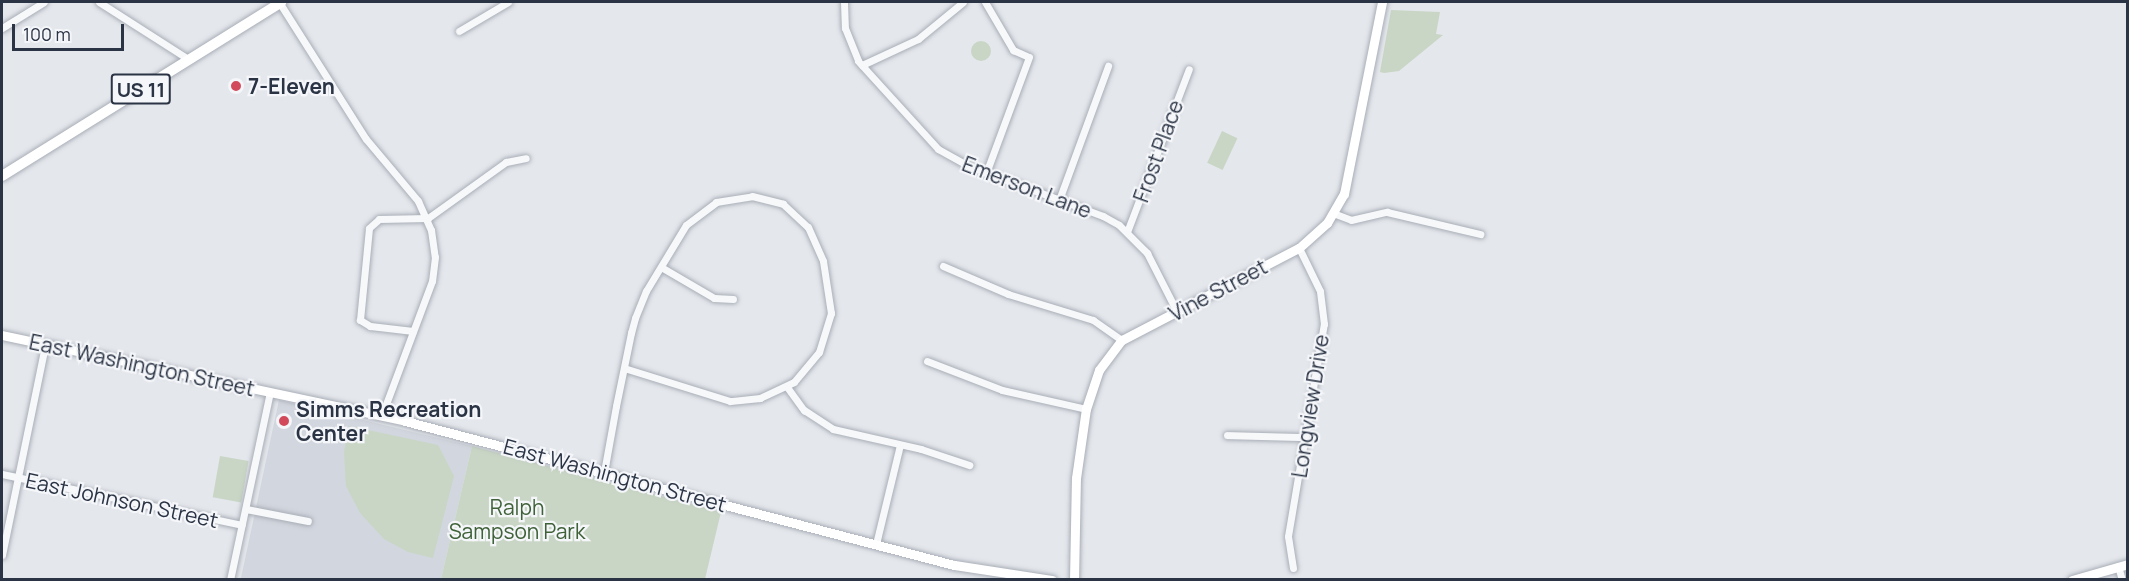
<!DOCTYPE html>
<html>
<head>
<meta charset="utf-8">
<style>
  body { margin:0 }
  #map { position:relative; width:2129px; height:581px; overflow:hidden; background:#e4e7ec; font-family:Manrope,sans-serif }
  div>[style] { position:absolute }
  .built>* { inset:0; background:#d2d6de }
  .green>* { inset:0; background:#c9d6c5; transform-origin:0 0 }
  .round { border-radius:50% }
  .roads { filter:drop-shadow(0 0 2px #a9aeb7) drop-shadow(0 0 2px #a9aeb7) }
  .street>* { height:7px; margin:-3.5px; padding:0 3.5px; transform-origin:3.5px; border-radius:3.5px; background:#f7f8fa }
  .secondary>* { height:9px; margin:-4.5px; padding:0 4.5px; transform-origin:4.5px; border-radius:4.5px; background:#fff }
  .primary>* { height:10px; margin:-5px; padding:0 5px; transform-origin:5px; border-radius:5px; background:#fff }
  .dots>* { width:16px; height:16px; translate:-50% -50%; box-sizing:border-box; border:3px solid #f4f6f9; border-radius:50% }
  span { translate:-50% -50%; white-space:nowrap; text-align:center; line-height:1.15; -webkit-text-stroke:4.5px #f4f6f9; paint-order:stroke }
  .shield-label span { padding:2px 4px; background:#f4f6f9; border:2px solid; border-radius:4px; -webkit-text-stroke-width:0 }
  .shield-label { font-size:20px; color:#2b3445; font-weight:700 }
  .poi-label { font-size:21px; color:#2b3445; font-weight:700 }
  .left { translate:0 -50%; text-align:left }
  .street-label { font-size:21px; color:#2b3445 }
  .park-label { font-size:21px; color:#3f6138 }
  .frame { position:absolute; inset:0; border:3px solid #2b3445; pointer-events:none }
  .scale { position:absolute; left:12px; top:24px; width:112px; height:27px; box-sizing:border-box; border:3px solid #2b3445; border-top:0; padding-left:8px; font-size:18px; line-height:21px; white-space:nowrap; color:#2b3445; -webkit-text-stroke:4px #f4f6f9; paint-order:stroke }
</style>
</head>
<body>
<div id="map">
  <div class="built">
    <div style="clip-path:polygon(279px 400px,472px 446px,441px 579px,241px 578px)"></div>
  </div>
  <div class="green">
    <div style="clip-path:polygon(1391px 10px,1440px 12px,1436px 34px,1443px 35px,1399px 71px,1384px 73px,1380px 72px)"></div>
    <div class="round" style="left:971px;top:41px;width:20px;height:20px"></div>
    <div style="left:1222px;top:131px;width:17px;height:35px;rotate:25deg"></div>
    <div style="clip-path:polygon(349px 426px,438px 445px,454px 476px,433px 558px,408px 552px,384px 539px,360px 513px,346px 486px,344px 452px)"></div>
    <div style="clip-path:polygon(472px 446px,721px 512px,705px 579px,441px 579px)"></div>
    <div style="left:220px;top:456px;width:29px;height:42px;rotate:10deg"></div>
  </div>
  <div class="roads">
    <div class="street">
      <div style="left:99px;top:2px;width:106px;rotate:32.6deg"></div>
      <div style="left:279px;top:2px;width:162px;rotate:57.6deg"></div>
      <div style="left:366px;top:139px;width:81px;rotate:50deg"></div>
      <div style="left:418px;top:201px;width:32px;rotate:66deg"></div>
      <div style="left:431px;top:230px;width:27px;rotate:82deg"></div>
      <div style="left:435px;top:257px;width:24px;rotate:97deg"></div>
      <div style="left:432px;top:281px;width:143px;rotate:110.5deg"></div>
      <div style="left:844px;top:2px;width:26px;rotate:88deg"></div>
      <div style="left:845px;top:28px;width:35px;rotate:68deg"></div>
      <div style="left:858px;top:61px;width:119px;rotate:47.7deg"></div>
      <div style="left:938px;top:149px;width:35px;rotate:29deg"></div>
      <div style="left:969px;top:166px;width:143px;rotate:20.5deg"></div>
      <div style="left:1103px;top:216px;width:18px;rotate:29deg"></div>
      <div style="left:1119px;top:225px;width:40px;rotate:45deg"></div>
      <div style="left:1147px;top:253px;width:66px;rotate:63deg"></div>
      <div style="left:985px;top:2px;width:56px;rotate:59.7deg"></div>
      <div style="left:1013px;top:50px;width:17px;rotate:24deg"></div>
      <div style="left:1029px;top:57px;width:124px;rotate:110.3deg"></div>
      <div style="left:2px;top:28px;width:49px;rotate:-31.8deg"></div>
      <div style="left:459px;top:31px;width:57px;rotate:-30.6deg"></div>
      <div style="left:862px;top:65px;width:62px;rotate:-24.9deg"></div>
      <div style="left:918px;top:39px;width:58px;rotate:-39.4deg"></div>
      <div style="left:1059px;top:200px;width:143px;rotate:-69.9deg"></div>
      <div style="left:1333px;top:213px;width:19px;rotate:21deg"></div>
      <div style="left:1351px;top:220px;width:37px;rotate:-13deg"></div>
      <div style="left:1387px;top:212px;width:96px;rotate:13.3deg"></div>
      <div style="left:1127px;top:232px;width:174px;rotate:-69.2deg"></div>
      <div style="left:943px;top:266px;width:71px;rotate:23.3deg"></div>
      <div style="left:1008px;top:294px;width:89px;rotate:17deg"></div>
      <div style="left:1093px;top:320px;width:35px;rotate:35deg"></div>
      <div style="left:661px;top:267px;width:61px;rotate:30.3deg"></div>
      <div style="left:714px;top:298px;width:19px;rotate:3deg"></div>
      <div style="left:413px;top:331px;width:43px;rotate:-173.4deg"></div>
      <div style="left:370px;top:326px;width:12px;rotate:-149deg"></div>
      <div style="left:360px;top:320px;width:92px;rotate:-84.4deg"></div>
      <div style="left:369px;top:228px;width:13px;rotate:-42deg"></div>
      <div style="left:379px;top:219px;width:49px;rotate:-1.2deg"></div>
      <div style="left:428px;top:218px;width:96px;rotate:-35.7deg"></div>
      <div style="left:506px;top:162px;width:20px;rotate:-11deg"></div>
      <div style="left:927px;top:361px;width:80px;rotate:21.1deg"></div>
      <div style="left:1002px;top:390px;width:86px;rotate:12.7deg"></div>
      <div style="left:787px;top:387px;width:29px;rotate:54deg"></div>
      <div style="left:804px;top:410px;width:35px;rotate:33deg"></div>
      <div style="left:833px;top:429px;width:90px;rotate:12.8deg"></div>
      <div style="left:921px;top:449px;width:51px;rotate:18.4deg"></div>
      <div style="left:1227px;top:435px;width:78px;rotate:1.5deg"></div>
      <div style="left:604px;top:472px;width:67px;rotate:-79.7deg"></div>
      <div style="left:616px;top:406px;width:75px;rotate:-78.4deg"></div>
      <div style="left:631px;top:333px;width:16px;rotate:-75deg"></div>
      <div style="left:635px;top:318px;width:29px;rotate:-68deg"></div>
      <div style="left:646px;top:291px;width:77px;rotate:-58.8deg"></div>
      <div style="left:686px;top:225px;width:38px;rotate:-37deg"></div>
      <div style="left:716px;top:202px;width:36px;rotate:-9deg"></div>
      <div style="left:752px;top:196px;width:32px;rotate:14deg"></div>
      <div style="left:783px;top:204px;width:34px;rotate:43deg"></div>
      <div style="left:808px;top:227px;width:37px;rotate:66deg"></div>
      <div style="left:823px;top:261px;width:53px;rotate:81.3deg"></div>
      <div style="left:831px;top:313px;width:41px;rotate:107.1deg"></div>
      <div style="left:819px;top:352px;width:39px;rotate:130deg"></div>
      <div style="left:794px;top:382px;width:38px;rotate:155deg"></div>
      <div style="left:760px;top:398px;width:30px;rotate:174deg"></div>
      <div style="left:730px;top:401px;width:111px;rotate:-162.7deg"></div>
      <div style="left:2px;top:474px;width:245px;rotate:12deg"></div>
      <div style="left:246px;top:509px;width:63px;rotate:11deg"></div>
      <div style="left:876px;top:544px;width:102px;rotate:-76.4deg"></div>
      <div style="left:2px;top:555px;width:214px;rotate:-78.4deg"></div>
      <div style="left:2118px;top:566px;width:15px;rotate:74deg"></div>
      <div style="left:1293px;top:568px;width:32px;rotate:-99deg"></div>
      <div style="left:1288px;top:536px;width:215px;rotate:-80.4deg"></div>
      <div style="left:1324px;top:324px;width:33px;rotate:-97deg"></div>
      <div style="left:1320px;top:291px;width:48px;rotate:-116deg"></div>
      <div style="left:230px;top:580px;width:192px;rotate:-78deg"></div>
    </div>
    <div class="secondary">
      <div style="left:2px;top:335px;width:412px;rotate:12deg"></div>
      <div style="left:405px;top:421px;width:568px;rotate:14.7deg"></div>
      <div style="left:954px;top:565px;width:99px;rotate:8.7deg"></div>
      <div style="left:1074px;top:580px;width:102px;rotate:-88.9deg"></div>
      <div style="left:1076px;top:478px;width:70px;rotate:-81.8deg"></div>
      <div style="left:1086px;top:409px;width:41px;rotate:-71.6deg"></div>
      <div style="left:1099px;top:370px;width:38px;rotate:-53deg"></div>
      <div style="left:1122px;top:340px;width:199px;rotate:-27.5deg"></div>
      <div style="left:1299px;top:248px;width:38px;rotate:-42deg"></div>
      <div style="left:1327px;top:223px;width:34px;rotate:-60deg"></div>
      <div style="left:1344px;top:194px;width:196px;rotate:-78.8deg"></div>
      <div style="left:2072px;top:580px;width:58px;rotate:-15.9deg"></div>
    </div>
    <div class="primary">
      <div style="left:2px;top:176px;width:329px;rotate:-31.9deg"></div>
    </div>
  </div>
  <div class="dots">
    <div style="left:236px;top:86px;background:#d1495b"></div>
    <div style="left:284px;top:421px;background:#d1495b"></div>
  </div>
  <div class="shield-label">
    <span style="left:141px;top:89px">US 11</span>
  </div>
  <div class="poi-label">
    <span class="left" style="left:248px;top:86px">7-Eleven</span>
    <span class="left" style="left:296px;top:421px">Simms Recreation<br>Center</span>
  </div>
  <div class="street-label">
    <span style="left:1158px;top:151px;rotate:-70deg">Frost Place</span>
    <span style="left:1027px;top:187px;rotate:21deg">Emerson Lane</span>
    <span style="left:1218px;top:290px;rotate:-28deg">Vine Street</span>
    <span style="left:142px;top:365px;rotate:12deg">East Washington Street</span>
    <span style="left:1310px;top:406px;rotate:-81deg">Longview Drive</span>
    <span style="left:615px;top:475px;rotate:15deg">East Washington Street</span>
    <span style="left:122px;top:500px;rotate:12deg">East Johnson Street</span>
  </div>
  <div class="park-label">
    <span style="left:517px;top:519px">Ralph<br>Sampson Park</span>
  </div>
  <div class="frame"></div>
  <div class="scale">100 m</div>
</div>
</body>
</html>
